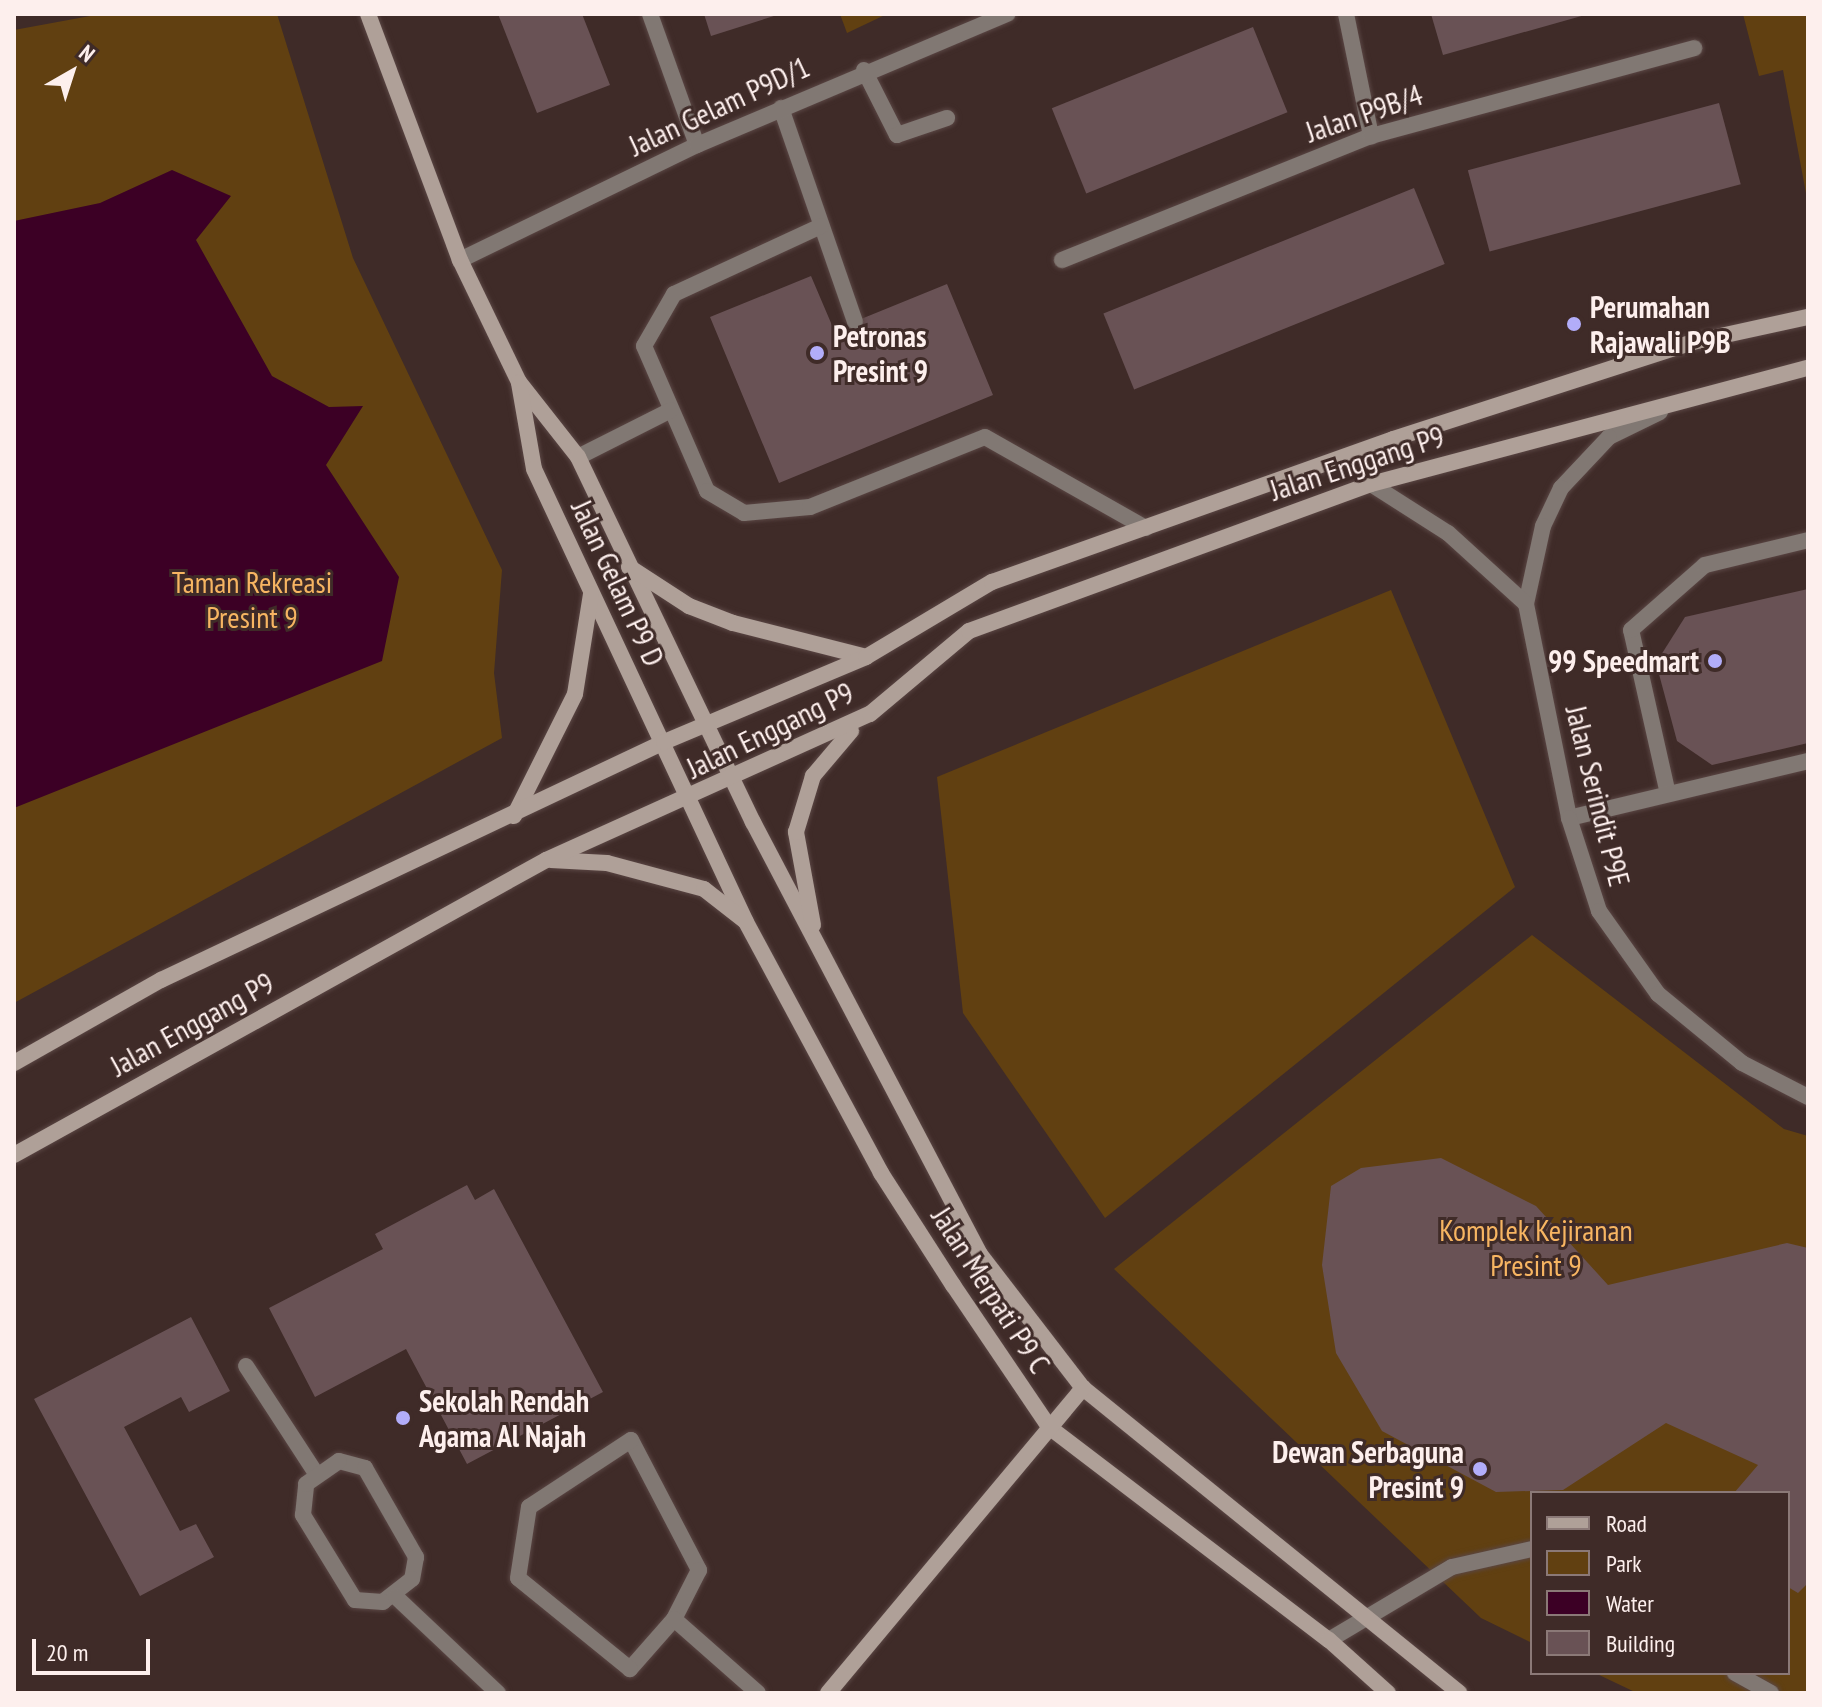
<!DOCTYPE html>
<html>
<head>
<meta charset="utf-8">
<style>
  body { margin:0 }
  #map { position:relative; width:1822px; height:1707px; overflow:hidden; background:#3f2b28; font-family:"PT Sans Narrow",sans-serif }
  div>[style] { position:absolute }
  .green>* { inset:0; background:#614011 }
  .water>* { inset:0; background:#3c0025 }
  .building>* { inset:0; background:#695255; transform-origin:0 0 }
  .roads { filter:drop-shadow(0 0 2px #5a4644) drop-shadow(0 0 2px #5a4644) }
  .lane>* { height:16px; margin:-8px; padding:0 8px; transform-origin:8px; border-radius:8px; background:#817873 }
  .street>* { height:16px; margin:-8px; padding:0 8px; transform-origin:8px; border-radius:8px; background:#817873 }
  .secondary>* { height:16px; margin:-8px; padding:0 8px; transform-origin:8px; border-radius:8px; background:#afa098 }
  .dots>* { width:22px; height:22px; translate:-50% -50%; box-sizing:border-box; border:4px solid #3f2b28; border-radius:50% }
  span { translate:-50% -50%; white-space:nowrap; text-align:center; line-height:1.15; -webkit-text-stroke:6px #3f2b28; paint-order:stroke }
  .street-label { font-size:30px; color:#fdefed }
  .poi-label { font-size:30px; color:#fdefed; font-weight:700 }
  .left { translate:0 -50%; text-align:left }
  .right { translate:-100% -50%; text-align:right }
  .park-label { font-size:30px; color:#f7b562 }
  .frame { position:absolute; inset:0; border:16px solid #fdefed; pointer-events:none }
  .legend { position:absolute; left:1530px; top:1491px; width:260px; height:184px; box-sizing:border-box; background:#3f2b28; border:2px solid #8b7977; margin:0; padding:10px 14px; list-style:none; font-size:24px; color:#fdefed }
  .legend li { display:flex; align-items:center; gap:16px; height:40px }
  .legend b { width:40px; border:2px solid #8b7977 }
  .north { position:absolute; left:32px; top:32px; width:80px; height:80px; -webkit-text-stroke:6px #3f2b28; paint-order:stroke; rotate:39deg; font-size:22px; font-weight:700; line-height:32px; text-align:center; color:#fdefed }
  .north::after { content:''; display:block; margin:auto; width:28px; height:36px; background:#fdefed; clip-path:polygon(50% 0,100% 100%,50% 72%,0 100%) }
  .scale { position:absolute; left:32px; top:1639px; width:118px; height:36px; box-sizing:border-box; border:4px solid #fdefed; border-top:0; padding-left:10px; font-size:24px; line-height:28px; white-space:nowrap; color:#fdefed; -webkit-text-stroke:6px #3f2b28; paint-order:stroke }
</style>
</head>
<body>
<div id="map">
  <div class="green">
    <div style="clip-path:polygon(101px 14px,277px 14px,353px 258px,502px 570px,494px 673px,502px 738px,14px 1003px,14px 30px)"></div>
    <div style="clip-path:polygon(840px 14px,887px 14px,847px 33px)"></div>
    <div style="clip-path:polygon(1743px 14px,1808px 14px,1808px 204px,1783px 70px,1759px 76px)"></div>
    <div style="clip-path:polygon(1391px 590px,1515px 887px,1105px 1218px,963px 1013px,937px 777px)"></div>
    <div style="clip-path:polygon(1532px 935px,1784px 1129px,1808px 1136px,1808px 1693px,1637px 1693px,1595px 1673px,1788px 1673px,1788px 1493px,1532px 1493px,1532px 1643px,1481px 1618px,1114px 1269px)"></div>
  </div>
  <div class="water">
    <div style="clip-path:polygon(172px 170px,231px 196px,196px 240px,272px 376px,329px 407px,363px 406px,326px 465px,399px 577px,382px 661px,14px 808px,14px 221px,100px 203px)"></div>
  </div>
  <div class="building">
    <div style="clip-path:polygon(498px 14px,582px 14px,610px 85px,537px 113px)"></div>
    <div style="clip-path:polygon(704px 14px,777px 14px,777px 15px,711px 36px)"></div>
    <div style="clip-path:polygon(1431px 14px,1585px 14px,1585px 15px,1443px 55px)"></div>
    <div style="left:1253px;top:27px;width:92px;height:217px;rotate:68deg"></div>
    <div style="left:1719px;top:103px;width:84px;height:260px;rotate:75deg"></div>
    <div style="left:1414px;top:188px;width:82px;height:335px;rotate:68deg"></div>
    <div style="clip-path:polygon(811px 276px,834px 330px,947px 284px,993px 395px,779px 483px,710px 317px)"></div>
    <div style="clip-path:polygon(1808px 589px,1808px 743px,1712px 765px,1677px 741px,1656px 663px,1685px 617px)"></div>
    <div style="clip-path:polygon(1441px 1158px,1536px 1206px,1608px 1285px,1787px 1243px,1808px 1248px,1808px 1583px,1798px 1593px,1788px 1587px,1788px 1493px,1734px 1493px,1758px 1465px,1666px 1423px,1563px 1490px,1496px 1492px,1382px 1431px,1336px 1353px,1322px 1265px,1331px 1186px,1361px 1168px)"></div>
    <div style="clip-path:polygon(467px 1185px,475px 1200px,494px 1189px,603px 1392px,467px 1464px,406px 1349px,315px 1397px,269px 1308px,383px 1249px,375px 1234px)"></div>
    <div style="clip-path:polygon(191px 1317px,230px 1391px,189px 1412px,181px 1397px,124px 1427px,180px 1531px,196px 1524px,214px 1557px,140px 1596px,34px 1399px)"></div>
  </div>
  <div class="roads">
    <div class="lane">
      <div style="left:864px;top:70px;width:73px;rotate:63.1deg"></div>
      <div style="left:897px;top:135px;width:53px;rotate:-18.8deg"></div>
      <div style="left:781px;top:108px;width:226px;rotate:70.9deg"></div>
      <div style="left:821px;top:226px;width:162px;rotate:155.2deg"></div>
      <div style="left:674px;top:294px;width:60px;rotate:120deg"></div>
      <div style="left:644px;top:346px;width:158px;rotate:66.5deg"></div>
      <div style="left:707px;top:491px;width:43px;rotate:30.7deg"></div>
      <div style="left:744px;top:513px;width:66px;rotate:-5.2deg"></div>
      <div style="left:810px;top:507px;width:188px;rotate:-21.8deg"></div>
      <div style="left:985px;top:437px;width:185px;rotate:29.5deg"></div>
      <div style="left:578px;top:457px;width:104px;rotate:-26.8deg"></div>
      <div style="left:1668px;top:794px;width:168px;rotate:-102.7deg"></div>
      <div style="left:1631px;top:630px;width:98px;rotate:-41.3deg"></div>
      <div style="left:1705px;top:565px;width:106px;rotate:-13.6deg"></div>
      <div style="left:1569px;top:818px;width:246px;rotate:-13.4deg"></div>
      <div style="left:246px;top:1366px;width:126px;rotate:56.9deg"></div>
      <div style="left:631px;top:1440px;width:147px;rotate:62.4deg"></div>
      <div style="left:699px;top:1570px;width:55px;rotate:117deg"></div>
      <div style="left:674px;top:1619px;width:67px;rotate:131.3deg"></div>
      <div style="left:630px;top:1669px;width:144px;rotate:-140.9deg"></div>
      <div style="left:518px;top:1578px;width:72px;rotate:-81.2deg"></div>
      <div style="left:529px;top:1507px;width:122px;rotate:-33.3deg"></div>
      <div style="left:339px;top:1461px;width:27px;rotate:15deg"></div>
      <div style="left:365px;top:1468px;width:103px;rotate:60.2deg"></div>
      <div style="left:416px;top:1557px;width:22px;rotate:100deg"></div>
      <div style="left:412px;top:1579px;width:37px;rotate:142deg"></div>
      <div style="left:383px;top:1602px;width:28px;rotate:-176deg"></div>
      <div style="left:355px;top:1600px;width:100px;rotate:-121.5deg"></div>
      <div style="left:303px;top:1515px;width:31px;rotate:-84deg"></div>
      <div style="left:306px;top:1484px;width:40px;rotate:-34.9deg"></div>
      <div style="left:396px;top:1597px;width:140px;rotate:43.3deg"></div>
      <div style="left:674px;top:1619px;width:112px;rotate:41.4deg"></div>
      <div style="left:1329px;top:1640px;width:143px;rotate:-30.7deg"></div>
      <div style="left:1452px;top:1567px;width:82px;rotate:-12.7deg"></div>
      <div style="left:1735px;top:1673px;width:41px;rotate:29.1deg"></div>
    </div>
    <div class="street">
      <div style="left:650px;top:14px;width:139px;rotate:70.3deg"></div>
      <div style="left:1346px;top:14px;width:125px;rotate:78.4deg"></div>
      <div style="left:460px;top:260px;width:263px;rotate:-25.9deg"></div>
      <div style="left:697px;top:145px;width:337px;rotate:-22.9deg"></div>
      <div style="left:1062px;top:260px;width:333px;rotate:-21.9deg"></div>
      <div style="left:1371px;top:136px;width:335px;rotate:-15.2deg"></div>
      <div style="left:1660px;top:412px;width:57px;rotate:153.9deg"></div>
      <div style="left:1609px;top:437px;width:70px;rotate:133.3deg"></div>
      <div style="left:1561px;top:488px;width:42px;rotate:115.3deg"></div>
      <div style="left:1543px;top:526px;width:80px;rotate:102.3deg"></div>
      <div style="left:1526px;top:604px;width:218px;rotate:78.6deg"></div>
      <div style="left:1569px;top:818px;width:98px;rotate:72.1deg"></div>
      <div style="left:1599px;top:911px;width:102px;rotate:54.6deg"></div>
      <div style="left:1658px;top:994px;width:109px;rotate:39.4deg"></div>
      <div style="left:1742px;top:1063px;width:74px;rotate:27.3deg"></div>
      <div style="left:1371px;top:484px;width:91px;rotate:32.5deg"></div>
      <div style="left:1448px;top:533px;width:105px;rotate:42.3deg"></div>
    </div>
    <div class="secondary">
      <div style="left:368px;top:14px;width:263px;rotate:69.5deg"></div>
      <div style="left:460px;top:260px;width:136px;rotate:64.2deg"></div>
      <div style="left:519px;top:382px;width:95px;rotate:51.8deg"></div>
      <div style="left:578px;top:457px;width:405px;rotate:64.4deg"></div>
      <div style="left:753px;top:822px;width:487px;rotate:62.3deg"></div>
      <div style="left:979px;top:1253px;width:170px;rotate:52.4deg"></div>
      <div style="left:1083px;top:1388px;width:484px;rotate:39deg"></div>
      <div style="left:519px;top:383px;width:87px;rotate:80.1deg"></div>
      <div style="left:534px;top:469px;width:500px;rotate:64.92deg"></div>
      <div style="left:746px;top:922px;width:285px;rotate:61.7deg"></div>
      <div style="left:881px;top:1173px;width:133px;rotate:57.3deg"></div>
      <div style="left:953px;top:1285px;width:171px;rotate:55.9deg"></div>
      <div style="left:1049px;top:1427px;width:352px;rotate:37.3deg"></div>
      <div style="left:1329px;top:1640px;width:79px;rotate:41.9deg"></div>
      <div style="left:629px;top:567px;width:72px;rotate:33deg"></div>
      <div style="left:689px;top:606px;width:47px;rotate:21.1deg"></div>
      <div style="left:733px;top:623px;width:137px;rotate:14.3deg"></div>
      <div style="left:514px;top:816px;width:136px;rotate:-63.4deg"></div>
      <div style="left:575px;top:694px;width:101px;rotate:-80.9deg"></div>
      <div style="left:551px;top:860px;width:56px;rotate:3.1deg"></div>
      <div style="left:607px;top:863px;width:100px;rotate:15deg"></div>
      <div style="left:704px;top:889px;width:52px;rotate:38deg"></div>
      <div style="left:813px;top:925px;width:95px;rotate:-100.4deg"></div>
      <div style="left:796px;top:832px;width:59px;rotate:-73.1deg"></div>
      <div style="left:813px;top:776px;width:59px;rotate:-49.8deg"></div>
      <div style="left:14px;top:1063px;width:169px;rotate:-29.5deg"></div>
      <div style="left:161px;top:980px;width:556px;rotate:-25.32deg"></div>
      <div style="left:664px;top:742px;width:219px;rotate:-22.8deg"></div>
      <div style="left:866px;top:657px;width:147px;rotate:-30.8deg"></div>
      <div style="left:992px;top:582px;width:426px;rotate:-19.6deg"></div>
      <div style="left:1393px;top:439px;width:315px;rotate:-17.9deg"></div>
      <div style="left:1693px;top:342px;width:118px;rotate:-12.3deg"></div>
      <div style="left:14px;top:1155px;width:608px;rotate:-29.01deg"></div>
      <div style="left:546px;top:860px;width:355px;rotate:-24.3deg"></div>
      <div style="left:870px;top:714px;width:129px;rotate:-40deg"></div>
      <div style="left:969px;top:631px;width:428px;rotate:-20.1deg"></div>
      <div style="left:1371px;top:484px;width:452px;rotate:-14.9deg"></div>
      <div style="left:828px;top:1693px;width:398px;rotate:-50.1deg"></div>
    </div>
  </div>
  <div class="dots">
    <div style="left:1574px;top:324px;background:#b2adf9"></div>
    <div style="left:817px;top:353px;background:#b2adf9"></div>
    <div style="left:1715px;top:661px;background:#b2adf9"></div>
    <div style="left:403px;top:1418px;background:#b2adf9"></div>
    <div style="left:1480px;top:1469px;background:#b2adf9"></div>
  </div>
  <div class="street-label">
    <span style="left:719px;top:106px;rotate:-25deg">Jalan Gelam P9D/1</span>
    <span style="left:1364px;top:113px;rotate:-19deg">Jalan P9B/4</span>
    <span style="left:1357px;top:463px;rotate:-18deg">Jalan Enggang P9</span>
    <span style="left:618px;top:583px;rotate:65deg">Jalan Gelam P9 D</span>
    <span style="left:770px;top:730px;rotate:-26deg">Jalan Enggang P9</span>
    <span style="left:1598px;top:796px;rotate:76deg">Jalan Serindit P9E</span>
    <span style="left:192px;top:1024px;rotate:-29deg">Jalan Enggang P9</span>
    <span style="left:991px;top:1290px;rotate:57deg">Jalan Merpati P9 C</span>
  </div>
  <div class="poi-label">
    <span class="left" style="left:1590px;top:324px">Perumahan<br>Rajawali P9B</span>
    <span class="left" style="left:833px;top:353px">Petronas<br>Presint 9</span>
    <span class="right" style="left:1699px;top:661px">99 Speedmart</span>
    <span class="left" style="left:419px;top:1418px">Sekolah Rendah<br>Agama Al Najah</span>
    <span class="right" style="left:1464px;top:1469px">Dewan Serbaguna<br>Presint 9</span>
  </div>
  <div class="park-label">
    <span style="left:252px;top:599px">Taman Rekreasi<br>Presint 9</span>
    <span style="left:1536px;top:1247px">Komplek Kejiranan<br>Presint 9</span>
  </div>
  <div class="frame"></div>
  <ul class="legend">
  <li><b style="height:10px;background:#afa098"></b>Road</li>
  <li><b style="height:22px;background:#614011"></b>Park</li>
  <li><b style="height:22px;background:#3c0025"></b>Water</li>
  <li><b style="height:22px;background:#695255"></b>Building</li>
  </ul>
  <div class="north">N</div>
  <div class="scale">20 m</div>
</div>
</body>
</html>
